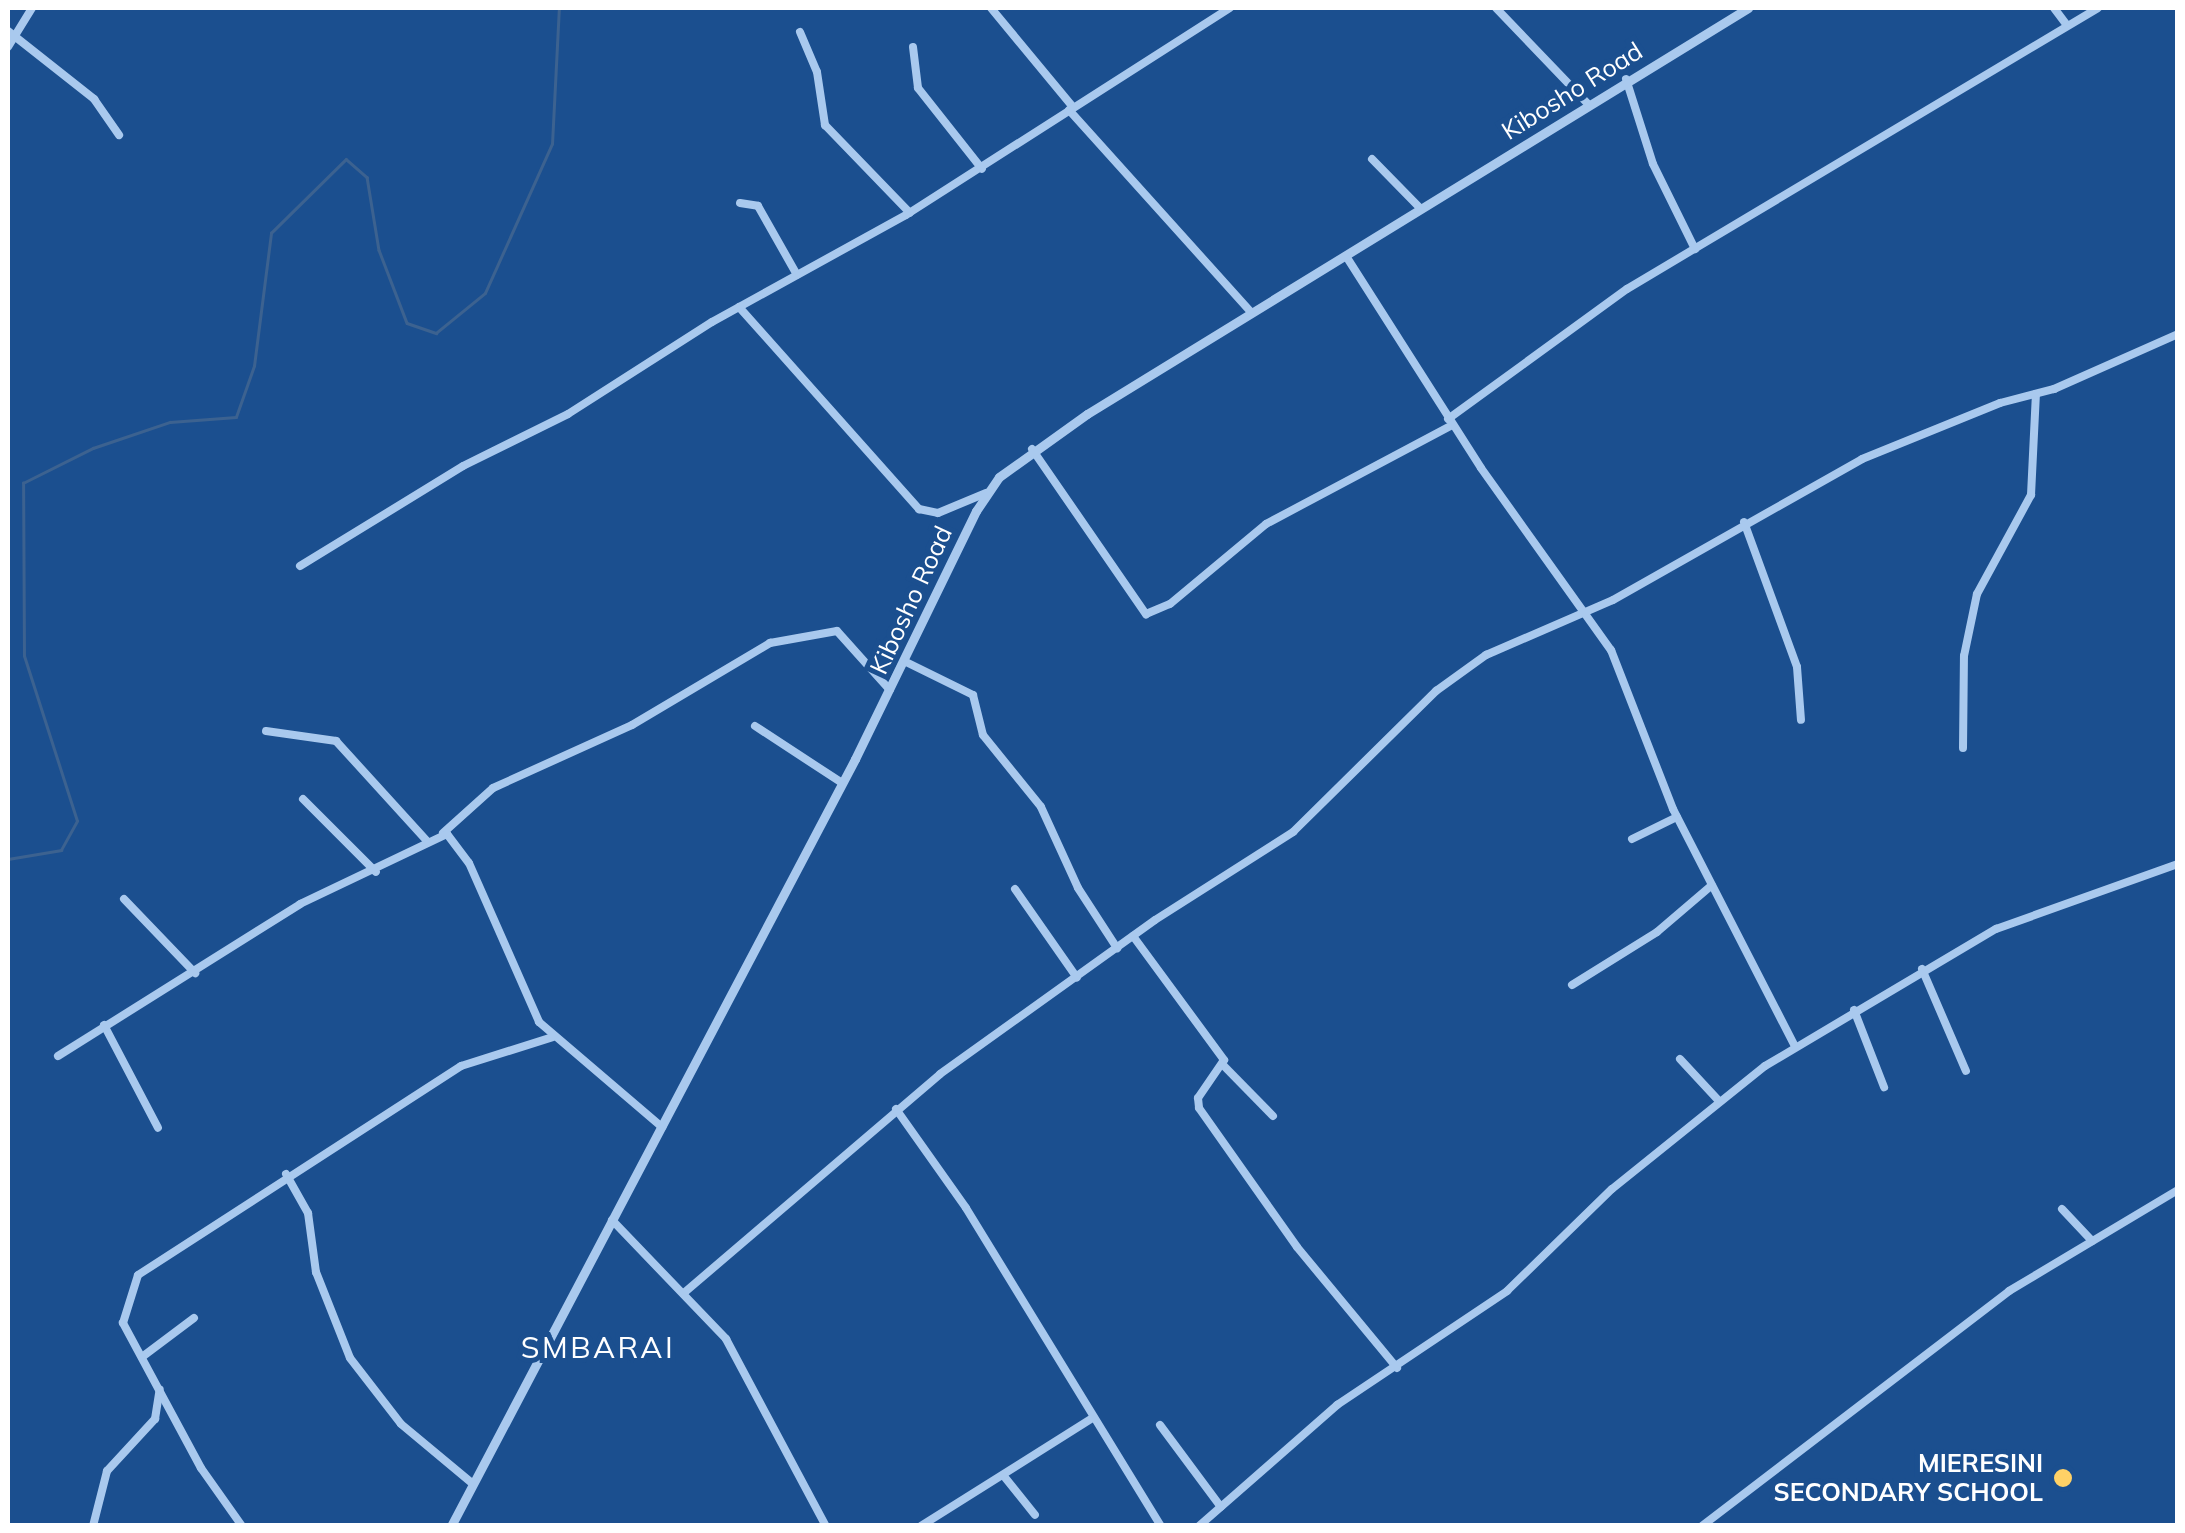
<!DOCTYPE html>
<html>
<head>
<meta charset="utf-8">
<style>
  body { margin:0 }
  #map { position:relative; width:2185px; height:1533px; overflow:hidden; background:#1b4f8f; font-family:Mulish,sans-serif }
  div>[style] { position:absolute }
  .stream>* { height:2.5px; margin:-1.25px; padding:0 1.25px; transform-origin:1.25px; border-radius:1.25px; background:#3c6290 }
  .minor>* { height:8px; margin:-4px; padding:0 4px; transform-origin:4px; border-radius:4px; background:#a9c9ee }
  .tertiary>* { height:9px; margin:-4.5px; padding:0 4.5px; transform-origin:4.5px; border-radius:4.5px; background:#a9c9ee }
  .dots>* { width:28px; height:28px; translate:-50% -50%; box-sizing:border-box; border:5px solid #1b4f8f; border-radius:50% }
  span { translate:-50% -50%; white-space:nowrap; text-align:center; line-height:1.15; -webkit-text-stroke:10px #1b4f8f; paint-order:stroke }
  .street-label { font-size:25px; color:#fff }
  .poi-label { font-size:25px; color:#fff; font-weight:700 }
  .right { translate:-100% -50%; text-align:right }
  .quarter-label { font-size:30px; color:#fff; letter-spacing:2.5px }
  .frame { position:absolute; inset:0; border:10px solid #fff; pointer-events:none }
</style>
</head>
<body>
<div id="map">
  <div class="stream">
    <div style="left:8px;top:859px;width:54px;rotate:-9.6deg"></div>
    <div style="left:61px;top:850px;width:33px;rotate:-61deg"></div>
    <div style="left:77px;top:821px;width:173px;rotate:-107.8deg"></div>
    <div style="left:24px;top:656px;width:173px;rotate:-90.3deg"></div>
    <div style="left:23px;top:483px;width:78px;rotate:-26.6deg"></div>
    <div style="left:93px;top:448px;width:81px;rotate:-18.7deg"></div>
    <div style="left:170px;top:422px;width:66px;rotate:-4.3deg"></div>
    <div style="left:236px;top:417px;width:54px;rotate:-70.6deg"></div>
    <div style="left:254px;top:366px;width:134px;rotate:-82.7deg"></div>
    <div style="left:271px;top:233px;width:105px;rotate:-44.6deg"></div>
    <div style="left:346px;top:159px;width:28px;rotate:41deg"></div>
    <div style="left:367px;top:177px;width:74px;rotate:80.7deg"></div>
    <div style="left:379px;top:250px;width:78px;rotate:69deg"></div>
    <div style="left:407px;top:323px;width:31px;rotate:19deg"></div>
    <div style="left:436px;top:333px;width:63px;rotate:-39.2deg"></div>
    <div style="left:485px;top:293px;width:163px;rotate:-65.8deg"></div>
    <div style="left:552px;top:144px;width:136px;rotate:-87.1deg"></div>
  </div>
  <div class="minor">
    <div style="left:991px;top:8px;width:129px;rotate:50.4deg"></div>
    <div style="left:1496px;top:8px;width:134px;rotate:46.2deg"></div>
    <div style="left:2054px;top:8px;width:20px;rotate:53deg"></div>
    <div style="left:8px;top:31px;width:110px;rotate:38.3deg"></div>
    <div style="left:94px;top:99px;width:44px;rotate:55.2deg"></div>
    <div style="left:800px;top:32px;width:43px;rotate:67deg"></div>
    <div style="left:817px;top:72px;width:54px;rotate:81.4deg"></div>
    <div style="left:825px;top:125px;width:122px;rotate:46deg"></div>
    <div style="left:8px;top:47px;width:46px;rotate:-58.4deg"></div>
    <div style="left:913px;top:47px;width:41px;rotate:83deg"></div>
    <div style="left:918px;top:88px;width:103px;rotate:51.7deg"></div>
    <div style="left:1626px;top:79px;width:89px;rotate:72.4deg"></div>
    <div style="left:1653px;top:164px;width:95px;rotate:63.7deg"></div>
    <div style="left:1069px;top:110px;width:273px;rotate:48deg"></div>
    <div style="left:1372px;top:159px;width:70px;rotate:45.6deg"></div>
    <div style="left:740px;top:203px;width:18px;rotate:9deg"></div>
    <div style="left:758px;top:206px;width:79px;rotate:60.5deg"></div>
    <div style="left:1346px;top:256px;width:251px;rotate:57.5deg"></div>
    <div style="left:1481px;top:468px;width:224px;rotate:54.5deg"></div>
    <div style="left:1611px;top:650px;width:171px;rotate:68.7deg"></div>
    <div style="left:1673px;top:809px;width:267px;rotate:62.8deg"></div>
    <div style="left:739px;top:307px;width:271px;rotate:48.3deg"></div>
    <div style="left:919px;top:509px;width:19px;rotate:12deg"></div>
    <div style="left:938px;top:513px;width:52px;rotate:-22.6deg"></div>
    <div style="left:1448px;top:419px;width:221px;rotate:-36deg"></div>
    <div style="left:1627px;top:289px;width:548px;rotate:-30.82deg"></div>
    <div style="left:1032px;top:449px;width:201px;rotate:55.4deg"></div>
    <div style="left:1146px;top:614px;width:26px;rotate:-23deg"></div>
    <div style="left:1170px;top:604px;width:125px;rotate:-39.8deg"></div>
    <div style="left:1266px;top:524px;width:211px;rotate:-28deg"></div>
    <div style="left:1744px;top:522px;width:154px;rotate:69.9deg"></div>
    <div style="left:1797px;top:667px;width:53px;rotate:85.7deg"></div>
    <div style="left:300px;top:566px;width:191px;rotate:-31.5deg"></div>
    <div style="left:463px;top:466px;width:117px;rotate:-26.3deg"></div>
    <div style="left:568px;top:414px;width:171px;rotate:-32.6deg"></div>
    <div style="left:712px;top:322px;width:222px;rotate:-28.9deg"></div>
    <div style="left:906px;top:215px;width:384px;rotate:-32.6deg"></div>
    <div style="left:904px;top:661px;width:77px;rotate:26.2deg"></div>
    <div style="left:973px;top:695px;width:41px;rotate:76deg"></div>
    <div style="left:983px;top:735px;width:92px;rotate:51.1deg"></div>
    <div style="left:1041px;top:807px;width:89px;rotate:65.4deg"></div>
    <div style="left:1078px;top:888px;width:72px;rotate:57deg"></div>
    <div style="left:755px;top:726px;width:104px;rotate:33.2deg"></div>
    <div style="left:266px;top:731px;width:71px;rotate:8.1deg"></div>
    <div style="left:336px;top:741px;width:134px;rotate:47.7deg"></div>
    <div style="left:1963px;top:748px;width:92px;rotate:-89.4deg"></div>
    <div style="left:1964px;top:656px;width:63px;rotate:-78.2deg"></div>
    <div style="left:1977px;top:594px;width:113px;rotate:-61.4deg"></div>
    <div style="left:2031px;top:495px;width:101px;rotate:-87.2deg"></div>
    <div style="left:303px;top:799px;width:103px;rotate:45deg"></div>
    <div style="left:443px;top:833px;width:67px;rotate:-42deg"></div>
    <div style="left:493px;top:788px;width:153px;rotate:-24.4deg"></div>
    <div style="left:632px;top:725px;width:161px;rotate:-30.7deg"></div>
    <div style="left:770px;top:643px;width:68px;rotate:-10.2deg"></div>
    <div style="left:837px;top:631px;width:79px;rotate:48.1deg"></div>
    <div style="left:1632px;top:839px;width:50px;rotate:-26.1deg"></div>
    <div style="left:1015px;top:889px;width:108px;rotate:55.1deg"></div>
    <div style="left:124px;top:899px;width:103px;rotate:46.2deg"></div>
    <div style="left:1133px;top:936px;width:154px;rotate:53.7deg"></div>
    <div style="left:1224px;top:1060px;width:46px;rotate:124.4deg"></div>
    <div style="left:1198px;top:1098px;width:10px;rotate:84deg"></div>
    <div style="left:1199px;top:1108px;width:170px;rotate:54.8deg"></div>
    <div style="left:1297px;top:1247px;width:157px;rotate:50.4deg"></div>
    <div style="left:1922px;top:969px;width:111px;rotate:66.7deg"></div>
    <div style="left:1572px;top:985px;width:100px;rotate:-31.9deg"></div>
    <div style="left:1657px;top:932px;width:72px;rotate:-40.5deg"></div>
    <div style="left:1854px;top:1010px;width:83px;rotate:68.7deg"></div>
    <div style="left:104px;top:1025px;width:116px;rotate:62.3deg"></div>
    <div style="left:58px;top:1056px;width:286px;rotate:-32.1deg"></div>
    <div style="left:300px;top:904px;width:163px;rotate:-25.5deg"></div>
    <div style="left:447px;top:834px;width:36px;rotate:53deg"></div>
    <div style="left:469px;top:863px;width:174px;rotate:66.2deg"></div>
    <div style="left:539px;top:1022px;width:162px;rotate:40.5deg"></div>
    <div style="left:1680px;top:1059px;width:56px;rotate:47.2deg"></div>
    <div style="left:1224px;top:1066px;width:70px;rotate:45.6deg"></div>
    <div style="left:896px;top:1109px;width:121px;rotate:54.7deg"></div>
    <div style="left:966px;top:1208px;width:373px;rotate:58.5deg"></div>
    <div style="left:286px;top:1174px;width:45px;rotate:60.6deg"></div>
    <div style="left:308px;top:1213px;width:60px;rotate:82.3deg"></div>
    <div style="left:316px;top:1272px;width:92px;rotate:68.4deg"></div>
    <div style="left:350px;top:1358px;width:83px;rotate:52.3deg"></div>
    <div style="left:401px;top:1424px;width:94px;rotate:39.8deg"></div>
    <div style="left:2062px;top:1209px;width:44px;rotate:46.8deg"></div>
    <div style="left:612px;top:1220px;width:165px;rotate:46.2deg"></div>
    <div style="left:726px;top:1339px;width:212px;rotate:61.9deg"></div>
    <div style="left:685px;top:1292px;width:335px;rotate:-40.5deg"></div>
    <div style="left:940px;top:1074px;width:264px;rotate:-35.6deg"></div>
    <div style="left:1155px;top:920px;width:164px;rotate:-32.5deg"></div>
    <div style="left:1293px;top:832px;width:201px;rotate:-44.6deg"></div>
    <div style="left:1436px;top:691px;width:62px;rotate:-35.8deg"></div>
    <div style="left:1486px;top:655px;width:138px;rotate:-23.4deg"></div>
    <div style="left:1613px;top:600px;width:286px;rotate:-29.5deg"></div>
    <div style="left:1862px;top:459px;width:149px;rotate:-22.1deg"></div>
    <div style="left:2000px;top:403px;width:56px;rotate:-14.5deg"></div>
    <div style="left:2054px;top:389px;width:136px;rotate:-23.9deg"></div>
    <div style="left:142px;top:1357px;width:65px;rotate:-36.9deg"></div>
    <div style="left:1160px;top:1425px;width:102px;rotate:53.4deg"></div>
    <div style="left:1003px;top:1475px;width:51px;rotate:51.3deg"></div>
    <div style="left:93px;top:1526px;width:57px;rotate:-75.7deg"></div>
    <div style="left:107px;top:1471px;width:71px;rotate:-47.3deg"></div>
    <div style="left:155px;top:1419px;width:30px;rotate:-81deg"></div>
    <div style="left:242px;top:1526px;width:71px;rotate:-125.3deg"></div>
    <div style="left:201px;top:1468px;width:165px;rotate:-118.3deg"></div>
    <div style="left:123px;top:1323px;width:50px;rotate:-72.6deg"></div>
    <div style="left:138px;top:1275px;width:385px;rotate:-32.9deg"></div>
    <div style="left:461px;top:1066px;width:96px;rotate:-17.5deg"></div>
    <div style="left:921px;top:1526px;width:201px;rotate:-32.2deg"></div>
    <div style="left:1199px;top:1526px;width:184px;rotate:-41.2deg"></div>
    <div style="left:1337px;top:1405px;width:205px;rotate:-33.8deg"></div>
    <div style="left:1507px;top:1291px;width:146px;rotate:-44.2deg"></div>
    <div style="left:1612px;top:1189px;width:196px;rotate:-38.8deg"></div>
    <div style="left:1765px;top:1066px;width:269px;rotate:-30.7deg"></div>
    <div style="left:1996px;top:929px;width:193px;rotate:-19.7deg"></div>
    <div style="left:1702px;top:1526px;width:387px;rotate:-37.4deg"></div>
    <div style="left:2009px;top:1291px;width:197px;rotate:-30.9deg"></div>
  </div>
  <div class="tertiary">
    <div style="left:451px;top:1526px;width:867px;rotate:-62.22deg"></div>
    <div style="left:855px;top:759px;width:276px;rotate:-64deg"></div>
    <div style="left:976px;top:511px;width:41px;rotate:-55.9deg"></div>
    <div style="left:999px;top:477px;width:108px;rotate:-35.6deg"></div>
    <div style="left:1087px;top:414px;width:776px;rotate:-31.56deg"></div>
  </div>
  <div class="dots">
    <div style="left:2063px;top:1478px;background:#ffd166"></div>
  </div>
  <div class="street-label">
    <span style="left:1572px;top:91px;rotate:-32deg">Kibosho Road</span>
    <span style="left:911px;top:600px;rotate:-65deg">Kibosho Road</span>
  </div>
  <div class="poi-label">
    <span class="right" style="left:2043px;top:1478px">MIERESINI<br>SECONDARY SCHOOL</span>
  </div>
  <div class="quarter-label">
    <span style="left:598px;top:1347px">SMBARAI</span>
  </div>
  <div class="frame"></div>
</div>
</body>
</html>
